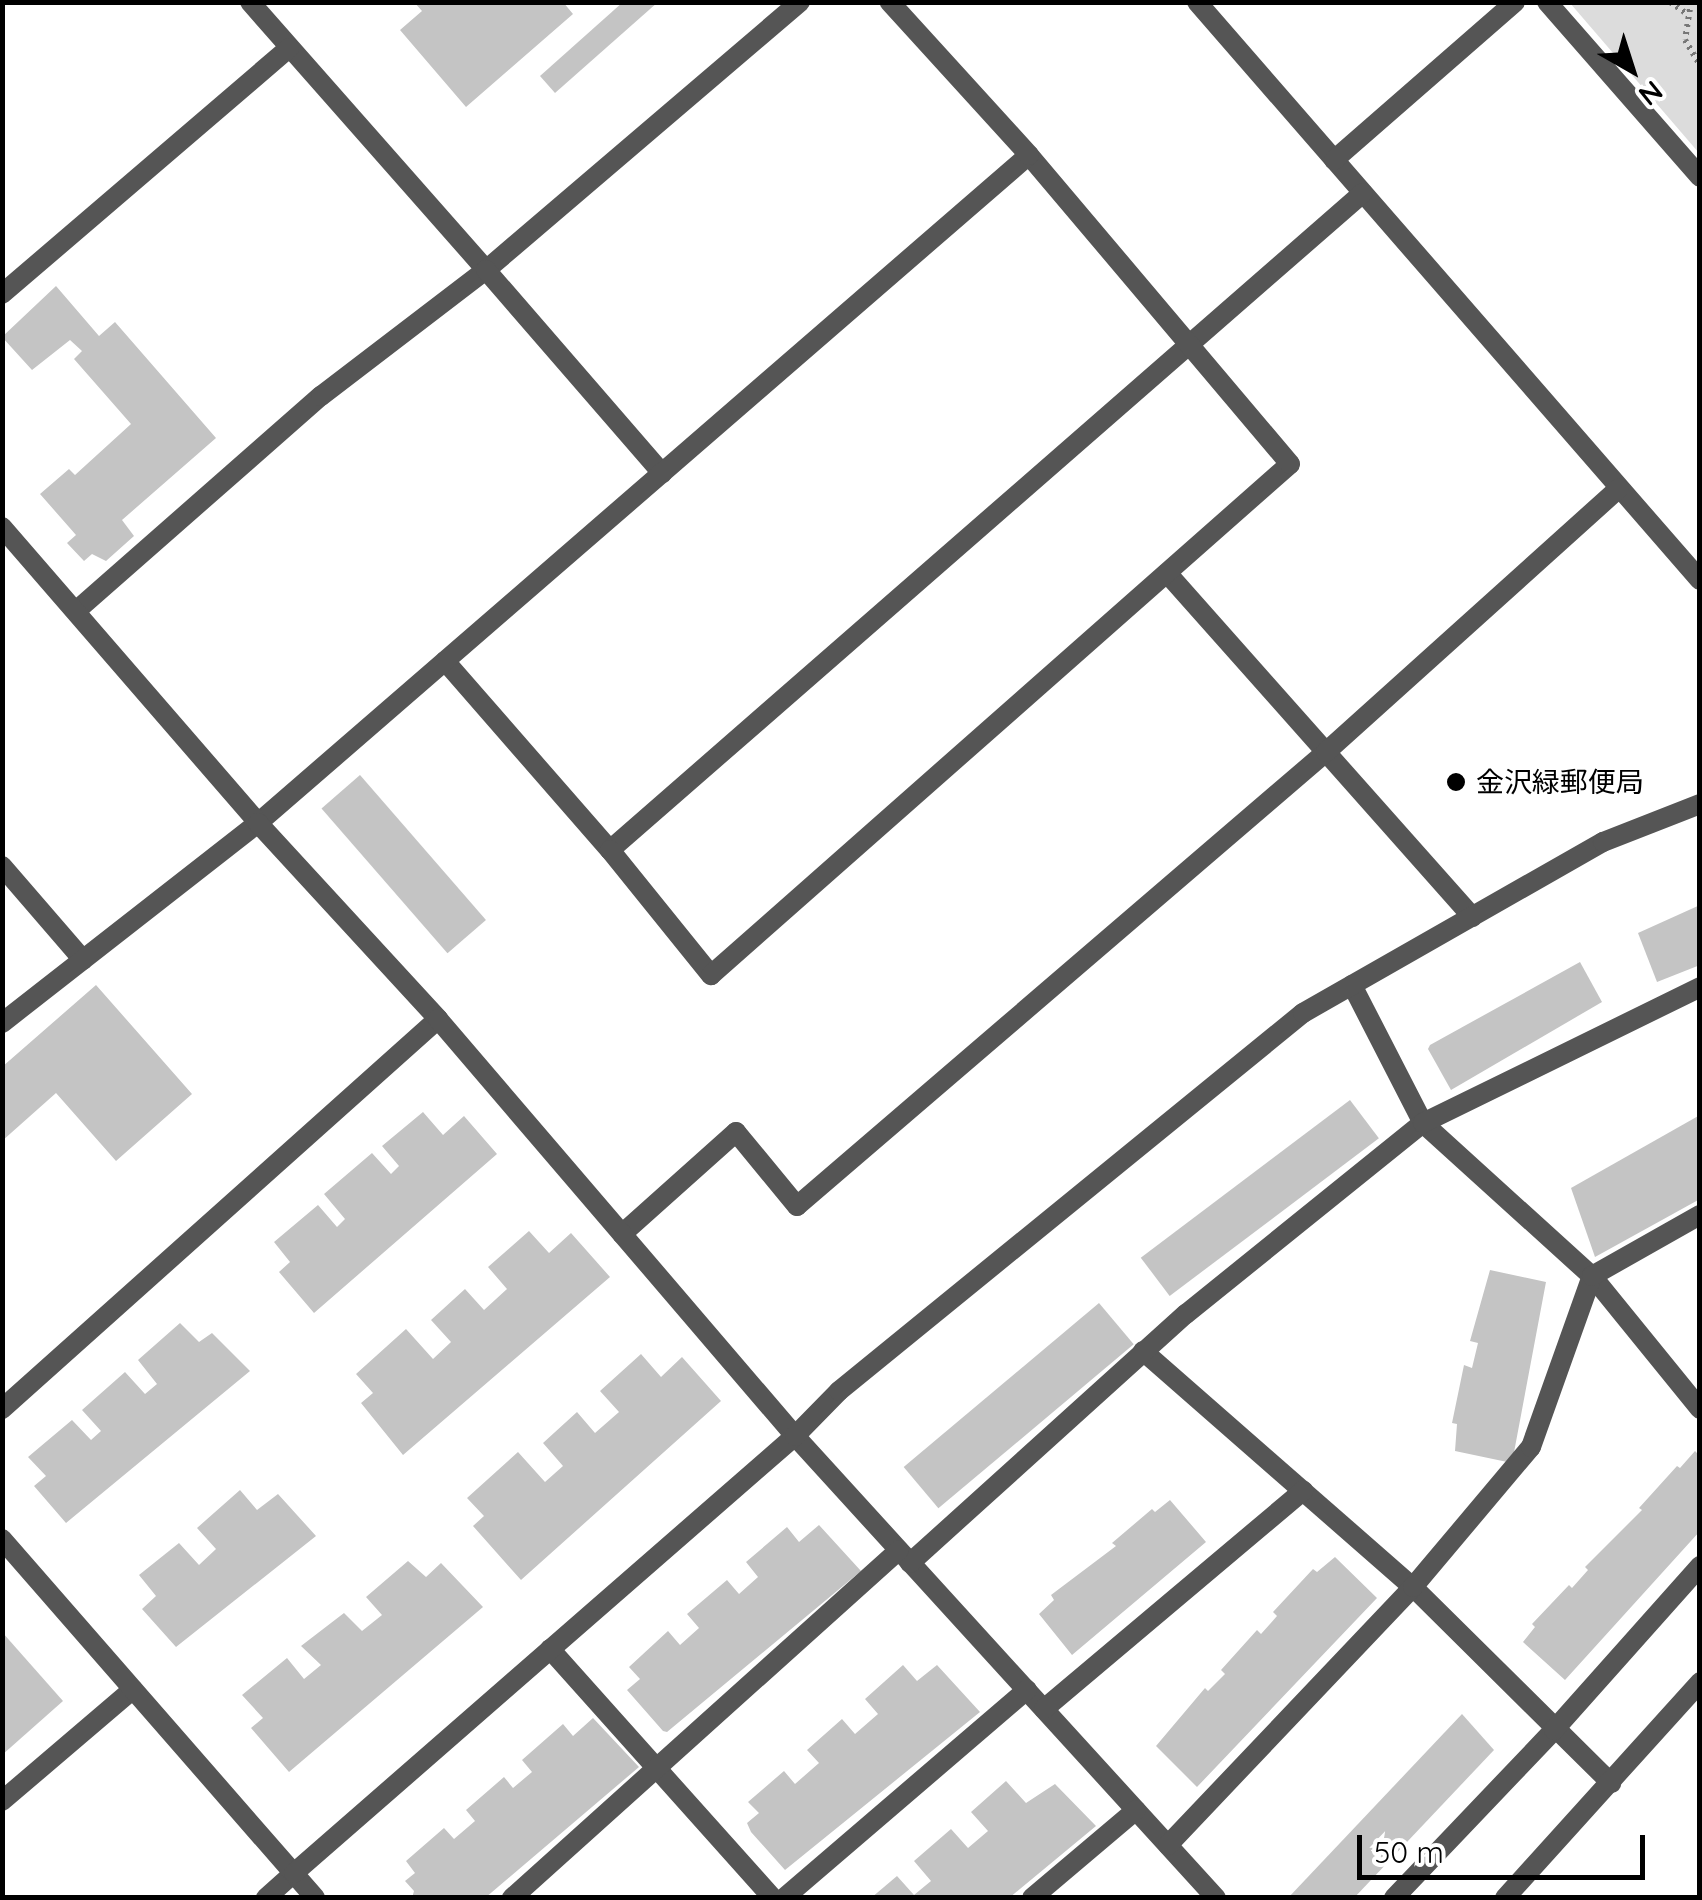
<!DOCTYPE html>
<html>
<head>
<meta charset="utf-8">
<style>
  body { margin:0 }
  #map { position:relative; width:1702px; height:1900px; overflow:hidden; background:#fff; font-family:Quicksand,"Noto Sans JP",sans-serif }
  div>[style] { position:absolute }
  .green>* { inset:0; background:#dcdcdc }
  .building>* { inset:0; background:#c4c4c4; transform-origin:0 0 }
  .path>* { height:6px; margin-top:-3px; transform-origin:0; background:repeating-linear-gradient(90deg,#777 0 2.5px,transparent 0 7.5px) }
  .minor>* { height:20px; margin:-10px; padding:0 10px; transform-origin:10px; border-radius:10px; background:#555 }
  .tertiary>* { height:20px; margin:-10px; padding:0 10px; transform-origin:10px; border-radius:10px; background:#555 }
  .dots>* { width:28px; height:28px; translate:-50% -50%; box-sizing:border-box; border:5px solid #fff; border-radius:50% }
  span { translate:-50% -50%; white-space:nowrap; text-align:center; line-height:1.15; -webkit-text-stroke:10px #fff; paint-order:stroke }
  .poi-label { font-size:28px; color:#000 }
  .left { translate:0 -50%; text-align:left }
  .frame { position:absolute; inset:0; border:5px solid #000; pointer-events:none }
  .north { position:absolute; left:1582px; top:20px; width:100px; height:100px; -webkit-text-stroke:8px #fff; paint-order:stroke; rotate:141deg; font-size:28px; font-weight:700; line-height:40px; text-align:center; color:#000 }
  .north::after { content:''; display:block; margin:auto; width:35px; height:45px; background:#000; clip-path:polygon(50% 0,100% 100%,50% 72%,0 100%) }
  .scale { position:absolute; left:1357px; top:1835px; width:288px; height:45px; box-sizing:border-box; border:5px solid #000; border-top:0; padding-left:12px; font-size:30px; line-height:35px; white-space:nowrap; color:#000; -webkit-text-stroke:8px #fff; paint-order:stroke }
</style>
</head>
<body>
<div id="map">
  <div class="green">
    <div style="clip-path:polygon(1570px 3px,1699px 3px,1699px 153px)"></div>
  </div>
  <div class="building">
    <div style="clip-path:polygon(414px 2px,563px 2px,573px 14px,466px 107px,400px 30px,422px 11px)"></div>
    <div style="clip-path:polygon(623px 2px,658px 2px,555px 93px,540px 76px)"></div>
    <div style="clip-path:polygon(56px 286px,99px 336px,115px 322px,216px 438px,122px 520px,134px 536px,106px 561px,92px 554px,84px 561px,67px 543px,76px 535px,40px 494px,69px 469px,75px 475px,131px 424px,74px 359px,82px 351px,70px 340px,32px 370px,2px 337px)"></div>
    <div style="left:360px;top:775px;width:192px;height:51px;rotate:49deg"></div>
    <div style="clip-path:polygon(1700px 905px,1700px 965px,1657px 982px,1638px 933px)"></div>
    <div style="clip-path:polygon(1580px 962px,1602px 1002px,1451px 1090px,1428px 1049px,1430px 1045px)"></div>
    <div style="clip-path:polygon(96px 985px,192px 1094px,116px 1161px,56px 1093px,2px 1141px,2px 1067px)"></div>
    <div style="left:1350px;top:1100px;width:48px;height:262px;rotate:53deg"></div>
    <div style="clip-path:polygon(423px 1112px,443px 1135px,464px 1116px,497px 1154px,314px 1313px,279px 1272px,290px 1262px,274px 1242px,318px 1205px,337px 1227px,345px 1219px,324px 1194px,372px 1153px,391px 1174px,399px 1166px,382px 1146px)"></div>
    <div style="clip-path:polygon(1700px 1115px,1700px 1199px,1595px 1257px,1571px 1188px)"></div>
    <div style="clip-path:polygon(529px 1231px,549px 1253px,571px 1233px,610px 1277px,403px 1455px,361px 1403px,373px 1393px,356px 1374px,406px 1329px,433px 1359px,451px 1342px,431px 1320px,465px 1289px,484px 1310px,507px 1289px,488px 1267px)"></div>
    <div style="clip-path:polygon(1490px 1270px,1546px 1282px,1512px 1463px,1455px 1451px,1457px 1424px,1452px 1423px,1464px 1365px,1472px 1368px,1478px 1343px,1470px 1341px)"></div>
    <div style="left:1099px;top:1303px;width:54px;height:255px;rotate:50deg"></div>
    <div style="clip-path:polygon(180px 1323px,199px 1342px,212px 1333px,250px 1371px,66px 1523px,34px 1486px,46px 1476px,28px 1457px,72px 1420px,91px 1440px,101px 1431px,82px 1410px,125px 1372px,145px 1394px,157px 1384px,138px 1360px)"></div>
    <div style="clip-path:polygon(641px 1354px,661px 1377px,682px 1357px,721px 1401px,521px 1580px,473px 1526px,484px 1516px,467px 1498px,518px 1452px,545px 1482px,563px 1466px,543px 1443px,577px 1412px,595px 1433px,619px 1412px,600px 1391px)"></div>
    <div style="clip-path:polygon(1695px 1451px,1700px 1456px,1700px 1531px,1565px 1680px,1523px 1642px,1535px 1627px,1532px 1624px,1569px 1585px,1572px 1588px,1588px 1570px,1585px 1567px,1642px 1510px,1639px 1508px,1677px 1466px,1680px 1468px)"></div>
    <div style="clip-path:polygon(240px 1490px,257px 1510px,278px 1494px,316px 1536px,176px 1647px,142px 1609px,156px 1596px,139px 1575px,179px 1543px,199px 1565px,216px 1549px,197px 1528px)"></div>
    <div style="clip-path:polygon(1170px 1500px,1206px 1542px,1072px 1655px,1039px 1614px,1054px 1600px,1051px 1595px,1116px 1546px,1112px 1543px,1152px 1509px,1155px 1512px)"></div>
    <div style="clip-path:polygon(819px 1525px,861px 1571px,667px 1732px,663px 1731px,627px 1690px,640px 1679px,629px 1667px,668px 1631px,680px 1645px,699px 1628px,687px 1614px,727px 1580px,739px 1594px,758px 1577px,746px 1562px,787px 1527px,799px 1542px)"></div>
    <div style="clip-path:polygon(1335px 1557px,1377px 1598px,1197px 1787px,1156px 1746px,1205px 1688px,1208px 1691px,1225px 1674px,1221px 1670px,1257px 1630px,1261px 1634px,1277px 1616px,1273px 1612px,1313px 1569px,1317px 1572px)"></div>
    <div style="clip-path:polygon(408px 1561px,426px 1577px,441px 1563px,483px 1607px,289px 1772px,251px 1728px,263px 1718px,242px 1695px,287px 1658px,304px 1679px,321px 1665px,301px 1646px,344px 1613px,362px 1631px,382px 1615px,366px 1597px)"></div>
    <div style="clip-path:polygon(2px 1632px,63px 1701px,2px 1755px)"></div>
    <div style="clip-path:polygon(903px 1665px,917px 1681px,937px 1665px,980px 1712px,785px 1870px,751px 1832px,747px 1823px,759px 1813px,748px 1802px,784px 1771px,795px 1784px,819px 1763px,807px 1750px,842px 1719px,855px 1734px,878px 1714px,865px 1699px)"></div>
    <div style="clip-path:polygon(1462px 1714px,1494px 1750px,1354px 1898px,1288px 1898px)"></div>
    <div style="clip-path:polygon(593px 1718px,639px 1767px,485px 1898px,412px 1898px,414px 1891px,405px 1881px,415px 1873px,406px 1861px,444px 1828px,454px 1839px,475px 1821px,466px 1810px,504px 1777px,513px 1788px,532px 1772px,522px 1760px,563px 1724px,573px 1736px)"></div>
    <div style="clip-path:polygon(1006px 1781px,1026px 1803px,1055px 1784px,1096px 1826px,1009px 1898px,871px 1898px,897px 1876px,914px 1895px,931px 1881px,914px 1861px,951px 1829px,968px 1848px,988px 1831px,971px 1812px)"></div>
  </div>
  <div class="path">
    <div style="left:1670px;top:2px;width:19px;rotate:35deg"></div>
    <div style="left:1691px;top:2px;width:38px;rotate:99deg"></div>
    <div style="left:1685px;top:40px;width:29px;rotate:59deg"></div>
  </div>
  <div class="minor">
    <div style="left:250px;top:2px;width:357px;rotate:48.6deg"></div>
    <div style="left:486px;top:270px;width:413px;rotate:-40.5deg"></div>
    <div style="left:1197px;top:2px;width:766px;rotate:48.97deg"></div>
    <div style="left:1547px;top:2px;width:232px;rotate:48.8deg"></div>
    <div style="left:1334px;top:160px;width:240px;rotate:-41.1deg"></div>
    <div style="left:2px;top:294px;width:378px;rotate:-40.6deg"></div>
    <div style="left:1167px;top:573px;width:460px;rotate:48.4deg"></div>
    <div style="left:76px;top:611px;width:326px;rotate:-41.3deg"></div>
    <div style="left:321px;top:396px;width:208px;rotate:-37.4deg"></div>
    <div style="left:486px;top:270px;width:269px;rotate:49.1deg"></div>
    <div style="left:445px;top:661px;width:251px;rotate:48.9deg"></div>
    <div style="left:610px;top:850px;width:999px;rotate:-41.11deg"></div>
    <div style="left:610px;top:850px;width:161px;rotate:51.1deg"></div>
    <div style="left:711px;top:975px;width:772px;rotate:-41.43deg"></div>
    <div style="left:1290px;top:464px;width:404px;rotate:-130.2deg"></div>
    <div style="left:2px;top:866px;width:124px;rotate:49.2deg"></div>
    <div style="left:1352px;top:985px;width:155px;rotate:62.8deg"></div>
    <div style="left:1423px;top:1123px;width:228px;rotate:42.2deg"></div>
    <div style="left:1592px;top:1276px;width:171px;rotate:50.9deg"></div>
    <div style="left:2px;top:1023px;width:325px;rotate:-38deg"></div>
    <div style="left:258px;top:823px;width:1020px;rotate:-40.91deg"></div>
    <div style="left:1029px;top:155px;width:207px;rotate:-132.3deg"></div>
    <div style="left:622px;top:1234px;width:153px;rotate:-41.8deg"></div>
    <div style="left:736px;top:1132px;width:96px;rotate:50.5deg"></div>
    <div style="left:797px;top:1206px;width:697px;rotate:-40.64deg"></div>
    <div style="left:1326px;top:752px;width:394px;rotate:-42deg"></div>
    <div style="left:1143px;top:1351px;width:359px;rotate:41.2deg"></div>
    <div style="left:1413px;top:1587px;width:279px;rotate:44.7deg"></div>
    <div style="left:2px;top:1409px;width:585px;rotate:-41.81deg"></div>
    <div style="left:795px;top:1436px;width:625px;rotate:47.66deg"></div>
    <div style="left:910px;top:1563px;width:372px;rotate:-42.1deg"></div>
    <div style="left:1186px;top:1314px;width:304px;rotate:-38.9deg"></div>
    <div style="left:1423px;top:1123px;width:309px;rotate:-26.1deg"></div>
    <div style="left:550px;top:1649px;width:334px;rotate:48.2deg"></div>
    <div style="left:1044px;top:1709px;width:339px;rotate:-40.1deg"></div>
    <div style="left:2px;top:1801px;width:172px;rotate:-40.5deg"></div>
    <div style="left:1168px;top:1845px;width:356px;rotate:-46.5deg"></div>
    <div style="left:1413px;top:1587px;width:183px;rotate:-49.9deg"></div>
    <div style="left:1531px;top:1447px;width:182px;rotate:-70.4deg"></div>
    <div style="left:1592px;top:1276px;width:124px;rotate:-29.5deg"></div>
    <div style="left:266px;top:1898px;width:38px;rotate:-42deg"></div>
    <div style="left:512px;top:1898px;width:520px;rotate:-41.96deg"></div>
    <div style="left:784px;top:1898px;width:320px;rotate:-40.6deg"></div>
    <div style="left:1032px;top:1898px;width:136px;rotate:-40.2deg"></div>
    <div style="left:1394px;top:1898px;width:232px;rotate:-46.4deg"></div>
    <div style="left:1554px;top:1730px;width:220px;rotate:-48.3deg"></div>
    <div style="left:1505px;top:1898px;width:291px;rotate:-47.9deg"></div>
  </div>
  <div class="tertiary">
    <div style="left:2px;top:527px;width:391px;rotate:49.1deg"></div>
    <div style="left:258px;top:823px;width:266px;rotate:47.4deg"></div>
    <div style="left:438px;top:1019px;width:549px;rotate:49.43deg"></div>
    <div style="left:2px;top:1539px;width:476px;rotate:48.9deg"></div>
    <div style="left:294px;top:1873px;width:665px;rotate:-41.1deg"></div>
    <div style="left:795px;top:1436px;width:63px;rotate:-45.6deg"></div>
    <div style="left:839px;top:1391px;width:598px;rotate:-39.17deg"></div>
    <div style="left:1303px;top:1013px;width:345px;rotate:-29.7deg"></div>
    <div style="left:1603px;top:842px;width:104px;rotate:-21.4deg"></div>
  </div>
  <div class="dots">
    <div style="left:1456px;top:782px;background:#000"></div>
  </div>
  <div class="poi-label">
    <span class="left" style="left:1476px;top:782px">金沢緑郵便局</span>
  </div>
  <div class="frame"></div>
  <div class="north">N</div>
  <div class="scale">50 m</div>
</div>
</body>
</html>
